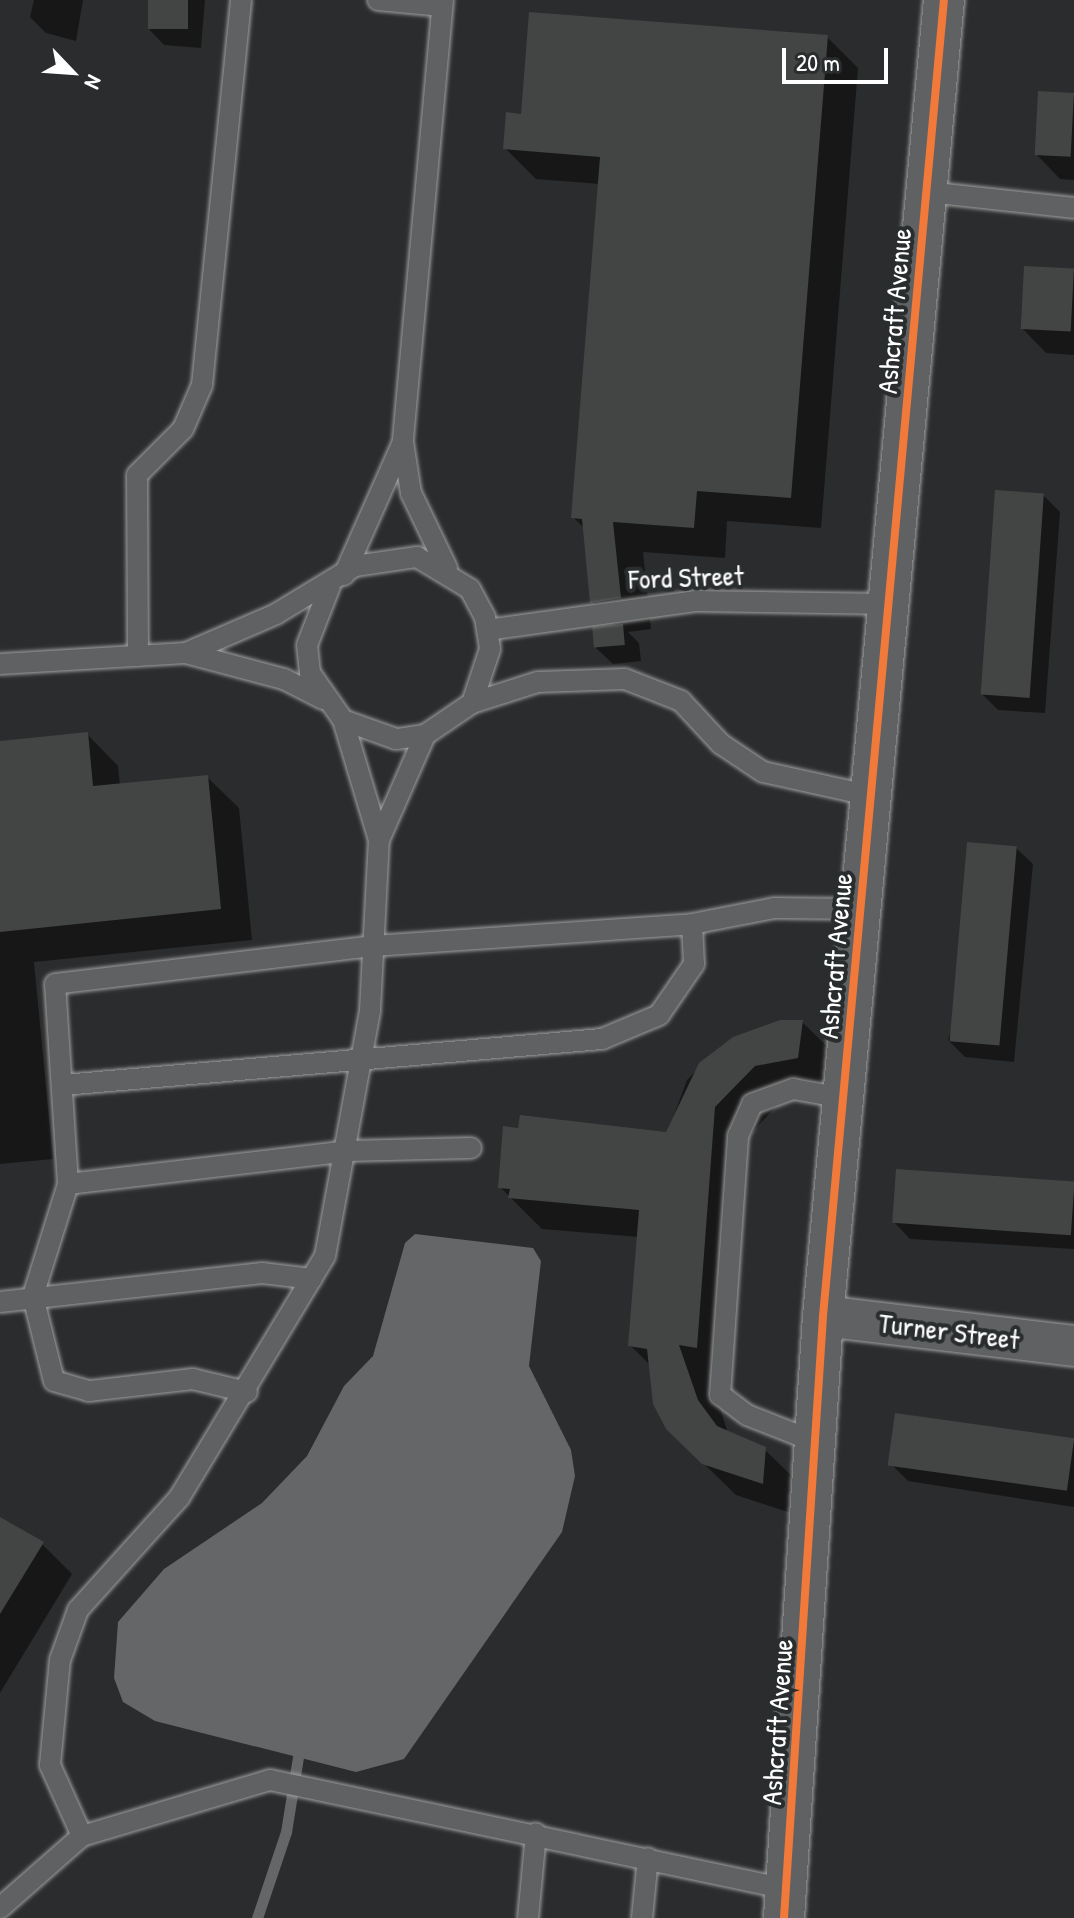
<!DOCTYPE html>
<html>
<head>
<meta charset="utf-8">
<style>
  body { margin:0 }
  #map { position:relative; width:1074px; height:1918px; overflow:hidden; background:#2b2c2d; font-family:"Patrick Hand",sans-serif }
  div>[style] { position:absolute }
  .water>* { inset:0; background:#646667 }
  .shadow>* { inset:0; background:#0007 }
  .stream>* { height:11px; margin:-5.5px; padding:0 5.5px; transform-origin:5.5px; border-radius:5.5px; background:#646667 }
  .building>* { inset:0; background:#434444; transform-origin:0 0 }
  .roads { filter:drop-shadow(0 0 2px #a0a0a0) drop-shadow(0 0 2px #a0a0a0) }
  .service>* { height:20px; margin:-10px; padding:0 10px; transform-origin:10px; border-radius:10px; background:#606162 }
  .minor>* { height:40px; margin:-20px; padding:0 20px; transform-origin:20px; border-radius:20px; background:#606162 }
  .cycleway>* { height:8px; margin:-4px; padding:0 4px; transform-origin:4px; border-radius:4px; background:#f17a3a }
  span { translate:-50% -50%; white-space:nowrap; text-align:center; line-height:1.15; -webkit-text-stroke:8px #2a2d2e; paint-order:stroke }
  .street-label { font-size:28px; color:#fff }
  .north { position:absolute; left:32px; top:32px; width:80px; height:80px; -webkit-text-stroke:6px #2a2d2e; paint-order:stroke; rotate:115deg; font-size:22px; font-weight:700; line-height:32px; text-align:center; color:#fff }
  .north::after { content:''; display:block; margin:auto; width:28px; height:36px; background:#fff; clip-path:polygon(50% 0,100% 100%,50% 72%,0 100%) }
  .scale { position:absolute; left:782px; top:48px; width:106px; height:36px; box-sizing:border-box; border:4px solid #fff; border-top:0; padding-left:10px; font-size:24px; line-height:28px; white-space:nowrap; color:#fff; -webkit-text-stroke:6px #2a2d2e; paint-order:stroke }
</style>
</head>
<body>
<div id="map">
  <div class="water">
    <div style="clip-path:polygon(415px 1234px,533px 1248px,541px 1261px,529px 1366px,571px 1450px,575px 1476px,562px 1532px,404px 1759px,356px 1772px,155px 1721px,123px 1702px,114px 1678px,118px 1622px,164px 1569px,262px 1503px,307px 1456px,344px 1386px,373px 1356px,405px 1243px)"></div>
  </div>
  <div class="shadow">
    <div style="clip-path:polygon(34px 0,83px 0,76px 41px,46px 33px,30px 17px)"></div>
    <div style="clip-path:polygon(150px 0,205px 0,201px 48px,164px 45px,148px 28px)"></div>
    <div style="clip-path:polygon(827px 37px,858px 68px,821px 528px,727px 521px,725px 558px,643px 552px,651px 629px,628px 632px,639px 643px,641px 661px,613px 664px,596px 648px,617px 627px,592px 602px,585px 529px,573px 517px,600px 184px,536px 179px,505px 148px,523px 116px)"></div>
    <div style="clip-path:polygon(1074px 95px,1074px 180px,1060px 179px,1036px 154px)"></div>
    <div style="clip-path:polygon(1074px 271px,1074px 355px,1046px 353px,1022px 328px)"></div>
    <div style="clip-path:polygon(1043px 495px,1060px 512px,1045px 713px,998px 710px,982px 694px)"></div>
    <div style="clip-path:polygon(87px 734px,118px 766px,120px 786px,207px 777px,239px 808px,252px 940px,34px 962px,53px 1159px,0 1164px,0 743px)"></div>
    <div style="clip-path:polygon(1016px 848px,1033px 864px,1014px 1062px,965px 1057px,948px 1040px)"></div>
    <div style="clip-path:polygon(802px 1022px,834px 1053px,828px 1089px,786px 1096px,746px 1139px,727px 1378px,709px 1375px,728px 1433px,764px 1449px,796px 1480px,794px 1514px,736px 1495px,700px 1460px,651px 1366px,630px 1345px,639px 1237px,542px 1229px,500px 1187px,667px 1134px,687px 1080px,715px 1051px)"></div>
    <div style="clip-path:polygon(1074px 1184px,1074px 1249px,910px 1239px,894px 1222px)"></div>
    <div style="clip-path:polygon(897px 1415px,1074px 1440px,1074px 1507px,908px 1481px,892px 1465px)"></div>
    <div style="clip-path:polygon(0 1519px,42px 1544px,72px 1574px,0 1693px)"></div>
  </div>
  <div class="stream">
    <div style="left:257px;top:1918px;width:91px;rotate:-71.4deg"></div>
    <div style="left:286px;top:1832px;width:88px;rotate:-80.9deg"></div>
  </div>
  <div class="building">
    <div style="left:148px;top:0;width:40px;height:29px"></div>
    <div style="clip-path:polygon(529px 12px,828px 35px,791px 498px,697px 491px,694px 528px,613px 522px,621px 598px,590px 603px,582px 519px,571px 518px,600px 157px,503px 149px,506px 112px,521px 114px)"></div>
    <div style="left:1038px;top:91px;width:36px;height:64px;rotate:3deg"></div>
    <div style="left:1024px;top:266px;width:50px;height:63px;rotate:3deg"></div>
    <div style="left:995px;top:490px;width:49px;height:205px;rotate:4deg"></div>
    <div style="left:623px;top:624px;width:21px;height:31px;rotate:85deg"></div>
    <div style="clip-path:polygon(88px 732px,93px 786px,208px 775px,221px 909px,0 932px,0 741px)"></div>
    <div style="left:967px;top:842px;width:50px;height:200px;rotate:5deg"></div>
    <div style="clip-path:polygon(780px 1020px,803px 1020px,798px 1058px,755px 1066px,715px 1107px,697px 1348px,679px 1345px,698px 1400px,717px 1426px,766px 1447px,763px 1484px,702px 1464px,666px 1429px,653px 1404px,647px 1349px,628px 1346px,639px 1210px,508px 1198px,510px 1189px,498px 1188px,503px 1126px,518px 1128px,520px 1115px,666px 1132px,699px 1063px,733px 1037px)"></div>
    <div style="left:896px;top:1169px;width:179px;height:54px;rotate:4deg"></div>
    <div style="left:895px;top:1413px;width:181px;height:53px;rotate:8deg"></div>
    <div style="clip-path:polygon(0 1517px,44px 1542px,0 1614px)"></div>
  </div>
  <div class="roads">
    <div class="service">
      <div style="left:378px;top:0;width:64px;rotate:5.4deg"></div>
      <div style="left:443px;top:0;width:444px;rotate:95.2deg"></div>
      <div style="left:403px;top:442px;width:52px;rotate:81.1deg"></div>
      <div style="left:411px;top:493px;width:83px;rotate:64.4deg"></div>
      <div style="left:927px;top:192px;width:148px;rotate:6.2deg"></div>
      <div style="left:344px;top:575px;width:145px;rotate:-66.1deg"></div>
      <div style="left:487px;top:630px;width:210px;rotate:-7.9deg"></div>
      <div style="left:695px;top:601px;width:194px;rotate:0.9deg"></div>
      <div style="left:186px;top:653px;width:98px;rotate:-23.4deg"></div>
      <div style="left:276px;top:614px;width:92px;rotate:-31.3deg"></div>
      <div style="left:355px;top:566px;width:63px;rotate:-8.3deg"></div>
      <div style="left:417px;top:557px;width:62px;rotate:31.1deg"></div>
      <div style="left:470px;top:589px;width:32px;rotate:62deg"></div>
      <div style="left:485px;top:617px;width:32px;rotate:81deg"></div>
      <div style="left:490px;top:649px;width:57px;rotate:108.4deg"></div>
      <div style="left:472px;top:703px;width:57px;rotate:145.8deg"></div>
      <div style="left:425px;top:735px;width:29px;rotate:172deg"></div>
      <div style="left:396px;top:739px;width:56px;rotate:-160.3deg"></div>
      <div style="left:343px;top:720px;width:57px;rotate:-125.1deg"></div>
      <div style="left:310px;top:673px;width:28px;rotate:-96deg"></div>
      <div style="left:307px;top:645px;width:63px;rotate:-68.7deg"></div>
      <div style="left:138px;top:656px;width:181px;rotate:-90.3deg"></div>
      <div style="left:137px;top:475px;width:65px;rotate:-45deg"></div>
      <div style="left:183px;top:429px;width:48px;rotate:-66.6deg"></div>
      <div style="left:202px;top:385px;width:387px;rotate:-84.2deg"></div>
      <div style="left:0;top:664px;width:186px;rotate:-3.4deg"></div>
      <div style="left:186px;top:653px;width:101px;rotate:14.9deg"></div>
      <div style="left:284px;top:679px;width:44px;rotate:27.1deg"></div>
      <div style="left:472px;top:703px;width:69px;rotate:-17.7deg"></div>
      <div style="left:538px;top:682px;width:87px;rotate:-2deg"></div>
      <div style="left:625px;top:679px;width:60px;rotate:21.4deg"></div>
      <div style="left:681px;top:701px;width:59px;rotate:47.1deg"></div>
      <div style="left:721px;top:744px;width:50px;rotate:33.7deg"></div>
      <div style="left:763px;top:772px;width:112px;rotate:12.4deg"></div>
      <div style="left:343px;top:720px;width:125px;rotate:73.3deg"></div>
      <div style="left:63px;top:1085px;width:541px;rotate:-4.88deg"></div>
      <div style="left:602px;top:1039px;width:62px;rotate:-22.8deg"></div>
      <div style="left:659px;top:1015px;width:62px;rotate:-55.5deg"></div>
      <div style="left:694px;top:964px;width:40px;rotate:-92.9deg"></div>
      <div style="left:68px;top:1184px;width:281px;rotate:-6.7deg"></div>
      <div style="left:347px;top:1151px;width:124px;rotate:-1.4deg"></div>
      <div style="left:0;top:1302px;width:264px;rotate:-6.3deg"></div>
      <div style="left:262px;top:1273px;width:50px;rotate:6.8deg"></div>
      <div style="left:247px;top:1392px;width:56px;rotate:-166.5deg"></div>
      <div style="left:193px;top:1379px;width:105px;rotate:173.4deg"></div>
      <div style="left:89px;top:1391px;width:36px;rotate:-164deg"></div>
      <div style="left:54px;top:1381px;width:88px;rotate:-103.9deg"></div>
      <div style="left:33px;top:1296px;width:117px;rotate:-72.6deg"></div>
      <div style="left:68px;top:1184px;width:200px;rotate:-93.7deg"></div>
      <div style="left:55px;top:984px;width:320px;rotate:-6.8deg"></div>
      <div style="left:373px;top:946px;width:320px;rotate:-3.9deg"></div>
      <div style="left:692px;top:924px;width:84px;rotate:-11deg"></div>
      <div style="left:774px;top:908px;width:86px;rotate:0.7deg"></div>
      <div style="left:818px;top:1443px;width:76px;rotate:-158.5deg"></div>
      <div style="left:747px;top:1415px;width:34px;rotate:-143deg"></div>
      <div style="left:720px;top:1395px;width:260px;rotate:-86deg"></div>
      <div style="left:738px;top:1136px;width:35px;rotate:-66deg"></div>
      <div style="left:752px;top:1104px;width:44px;rotate:-20.1deg"></div>
      <div style="left:793px;top:1089px;width:52px;rotate:10deg"></div>
      <div style="left:82px;top:1836px;width:78px;rotate:-114.3deg"></div>
      <div style="left:50px;top:1765px;width:105px;rotate:-84.6deg"></div>
      <div style="left:60px;top:1660px;width:53px;rotate:-70.2deg"></div>
      <div style="left:78px;top:1610px;width:151px;rotate:-48deg"></div>
      <div style="left:179px;top:1498px;width:283px;rotate:-58.9deg"></div>
      <div style="left:325px;top:1256px;width:250px;rotate:-79.6deg"></div>
      <div style="left:370px;top:1010px;width:170px;rotate:-87deg"></div>
      <div style="left:379px;top:840px;width:115px;rotate:-66.3deg"></div>
      <div style="left:0;top:1908px;width:109px;rotate:-41.3deg"></div>
      <div style="left:82px;top:1836px;width:196px;rotate:-16.6deg"></div>
      <div style="left:270px;top:1780px;width:528px;rotate:11.91deg"></div>
      <div style="left:528px;top:1918px;width:85px;rotate:-84.6deg"></div>
      <div style="left:642px;top:1918px;width:60px;rotate:-84.3deg"></div>
    </div>
    <div class="minor">
      <div style="left:823px;top:1316px;width:253px;rotate:6.8deg"></div>
      <div style="left:784px;top:1918px;width:603px;rotate:-86.29deg"></div>
      <div style="left:823px;top:1316px;width:1322px;rotate:-84.75deg"></div>
    </div>
  </div>
  <div class="cycleway">
    <div style="left:784px;top:1918px;width:603px;rotate:-86.29deg"></div>
    <div style="left:823px;top:1316px;width:1322px;rotate:-84.75deg"></div>
  </div>
  <div class="street-label">
    <span style="left:894px;top:311px;rotate:-85deg">Ashcraft Avenue</span>
    <span style="left:686px;top:577px;rotate:-2deg">Ford Street</span>
    <span style="left:835px;top:956px;rotate:-85deg">Ashcraft Avenue</span>
    <span style="left:949px;top:1331px;rotate:7deg">Turner Street</span>
    <span style="left:777px;top:1722px;rotate:-86deg">Ashcraft Avenue</span>
  </div>
  <div class="north">N</div>
  <div class="scale">20 m</div>
</div>
</body>
</html>
